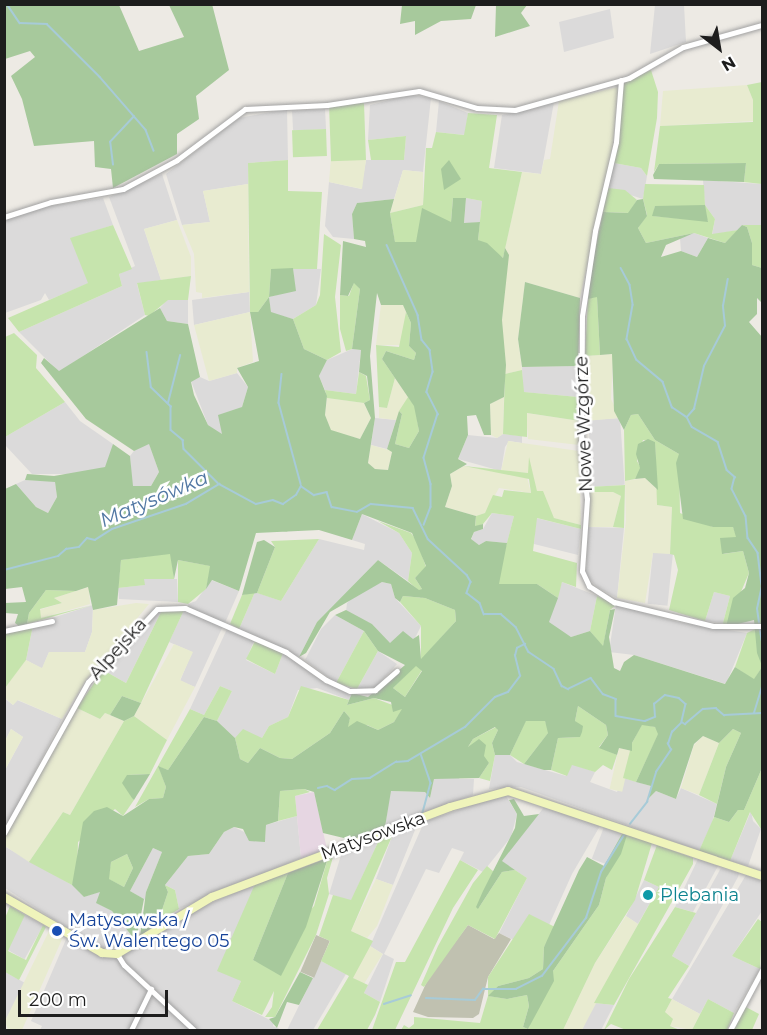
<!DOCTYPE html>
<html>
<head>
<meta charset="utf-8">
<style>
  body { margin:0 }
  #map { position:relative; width:767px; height:1035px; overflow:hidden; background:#edeae4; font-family:Montserrat,sans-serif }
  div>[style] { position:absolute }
  .residential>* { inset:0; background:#dbdada; transform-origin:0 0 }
  .industrial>* { inset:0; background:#e6d6e2 }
  .construction>* { inset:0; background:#c0c1b0; transform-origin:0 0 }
  .farmland>* { inset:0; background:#e8ebd0; transform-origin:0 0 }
  .grass>* { inset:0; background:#c6e4ad; transform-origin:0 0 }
  .forest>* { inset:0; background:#a7c99c }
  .stream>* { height:1.5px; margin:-0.75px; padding:0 0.75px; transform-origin:0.75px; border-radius:0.75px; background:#a7cbd8 }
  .roads { filter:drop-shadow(0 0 2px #a1a1a1) drop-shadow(0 0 2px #a1a1a1) }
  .street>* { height:5px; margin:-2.5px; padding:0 2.5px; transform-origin:2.5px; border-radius:2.5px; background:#fff }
  .secondary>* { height:8px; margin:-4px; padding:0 4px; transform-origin:4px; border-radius:4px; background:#eff4bb }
  .dots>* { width:16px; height:16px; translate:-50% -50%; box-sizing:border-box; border:3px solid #fff; border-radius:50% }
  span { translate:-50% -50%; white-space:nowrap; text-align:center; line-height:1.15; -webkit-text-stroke:5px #fff; paint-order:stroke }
  .street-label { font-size:18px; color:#1d1d1d }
  .culture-label { font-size:18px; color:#0d838f }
  .left { translate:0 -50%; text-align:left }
  .transit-label { font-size:18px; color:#164399 }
  .water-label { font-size:20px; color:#5278a4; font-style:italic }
  .frame { position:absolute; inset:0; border:6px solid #1d1d1d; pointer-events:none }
  .north { position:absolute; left:689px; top:18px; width:60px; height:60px; -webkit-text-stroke:4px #fff; paint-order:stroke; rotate:149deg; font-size:16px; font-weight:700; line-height:24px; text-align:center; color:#1d1d1d }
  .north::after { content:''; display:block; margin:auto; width:21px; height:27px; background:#1d1d1d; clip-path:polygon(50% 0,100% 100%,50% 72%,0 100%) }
  .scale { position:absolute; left:18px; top:990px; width:150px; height:27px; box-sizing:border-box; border:3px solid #1d1d1d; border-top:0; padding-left:8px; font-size:18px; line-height:21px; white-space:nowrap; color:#1d1d1d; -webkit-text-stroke:4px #fff; paint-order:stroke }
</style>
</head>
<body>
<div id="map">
  <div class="residential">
    <div style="clip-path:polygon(655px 5px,684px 5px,686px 42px,650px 54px)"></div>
    <div style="clip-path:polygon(610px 9px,614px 38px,564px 52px,559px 22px)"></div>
    <div style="clip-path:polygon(410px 95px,431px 98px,423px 172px,403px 170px,394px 199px,357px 203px,352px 214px,354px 239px,333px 237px,325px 226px,329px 182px,361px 189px,366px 160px,404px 160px,406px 136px,368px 140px,370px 105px)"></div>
    <div style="clip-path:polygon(439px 101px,468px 113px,465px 135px,436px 132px)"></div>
    <div style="clip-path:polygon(554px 102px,541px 174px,494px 168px,502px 115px)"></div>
    <div style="clip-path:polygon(287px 109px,288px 160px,248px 163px,248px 184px,203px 191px,210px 222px,182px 225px,166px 174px,239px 118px)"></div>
    <div style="left:325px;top:109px;width:20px;height:33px;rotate:87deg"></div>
    <div style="clip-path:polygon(614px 163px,641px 168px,647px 176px,643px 199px,608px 188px)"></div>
    <div style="clip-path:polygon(162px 174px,177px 220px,144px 229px,161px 280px,137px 284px,145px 315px,59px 372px,19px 332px,122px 286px,119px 274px,135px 266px,109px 197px)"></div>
    <div style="clip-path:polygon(703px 180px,762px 184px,762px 225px,742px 225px,738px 230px,712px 235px,715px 219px,705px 205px)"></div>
    <div style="clip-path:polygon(103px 198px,113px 225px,71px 239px,89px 283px,49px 300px,45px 293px,41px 300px,5px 313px,5px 220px,43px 207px)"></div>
    <div style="clip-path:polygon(466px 198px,482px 201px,480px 222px,464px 224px)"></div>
    <div style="clip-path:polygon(694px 233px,708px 238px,697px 257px,681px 251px,680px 238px)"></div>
    <div style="clip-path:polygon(293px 268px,321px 269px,316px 305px,293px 319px,271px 313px,269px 297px,295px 290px)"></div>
    <div style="clip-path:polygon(249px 292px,250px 312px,194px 325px,192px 300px)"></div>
    <div style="clip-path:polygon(167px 300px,188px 300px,188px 324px,167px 321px,160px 308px)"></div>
    <div style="clip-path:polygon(352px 349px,361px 350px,356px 394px,325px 390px,319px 376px,327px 360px)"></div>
    <div style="clip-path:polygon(578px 366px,578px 397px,523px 392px,522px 367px)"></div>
    <div style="clip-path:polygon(237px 373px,248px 387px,242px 407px,222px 435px,208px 425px,191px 381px,200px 377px,209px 381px)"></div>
    <div style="clip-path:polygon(65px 402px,80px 421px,113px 444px,112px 456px,105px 467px,79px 474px,32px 474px,5px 445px,5px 437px)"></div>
    <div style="clip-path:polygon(375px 418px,396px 420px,387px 449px,371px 445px)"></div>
    <div style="left:620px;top:418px;width:67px;height:32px;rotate:86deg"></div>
    <div style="clip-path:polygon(503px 434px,522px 436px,522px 443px,509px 441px,505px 447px,501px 471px,458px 459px,468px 435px,497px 438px)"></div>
    <div style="clip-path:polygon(149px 443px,159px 472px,151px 486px,132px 486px,130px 456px,137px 447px)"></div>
    <div style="clip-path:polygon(25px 480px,55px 481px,57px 497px,48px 513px,36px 507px,16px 484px)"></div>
    <div style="clip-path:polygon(492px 513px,514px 516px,507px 543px,486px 541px,479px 545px,471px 540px,474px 532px,483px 529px)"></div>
    <div style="clip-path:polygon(362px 514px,399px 533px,412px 553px,408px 581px,378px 560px,317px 622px,299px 657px,239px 629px,255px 592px,281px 601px,319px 539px,364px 550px,365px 544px,352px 540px)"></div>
    <div style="clip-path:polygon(536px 518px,581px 529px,578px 555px,534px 544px)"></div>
    <div style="clip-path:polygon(588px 527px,624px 528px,617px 598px,597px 587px,586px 575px)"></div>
    <div style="left:653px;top:552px;width:20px;height:52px;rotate:6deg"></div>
    <div style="clip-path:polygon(144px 579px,177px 579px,178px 602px,119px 599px,118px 588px,144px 585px)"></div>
    <div style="clip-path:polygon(211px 580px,239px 591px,225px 623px,189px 608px,188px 604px,196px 601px)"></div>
    <div style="clip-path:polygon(382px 582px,391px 584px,395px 598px,421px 626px,414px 640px,390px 644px,372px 624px,346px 612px,347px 603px,356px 594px)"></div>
    <div style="clip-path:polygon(562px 582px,597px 596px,590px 631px,571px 637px,548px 623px)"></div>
    <div style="clip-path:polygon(714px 592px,730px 596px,723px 623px,705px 621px)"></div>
    <div style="clip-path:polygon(93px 605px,92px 632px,85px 652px,49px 652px,42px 669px,26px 660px,33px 625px,51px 623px,52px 618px)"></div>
    <div style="clip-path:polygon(616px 605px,678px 622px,747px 633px,726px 684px,634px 655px,609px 652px)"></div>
    <div style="clip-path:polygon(162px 610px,126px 683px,103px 670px,144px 621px)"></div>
    <div style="clip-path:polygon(184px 610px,223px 626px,195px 687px,180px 681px,192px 652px,169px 642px)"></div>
    <div style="clip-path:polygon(335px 615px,364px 631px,336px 683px,305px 660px,321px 629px)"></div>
    <div style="clip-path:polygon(227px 629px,254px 641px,246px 660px,275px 674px,283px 653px,325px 683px,352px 693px,349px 700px,317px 688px,298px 690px,288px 717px,269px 726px,262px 738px,235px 738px,217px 721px,232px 691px,220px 686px,204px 715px,190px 709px)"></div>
    <div style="clip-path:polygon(378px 651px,397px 664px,376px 687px,357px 689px)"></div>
    <div style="clip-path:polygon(4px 698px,13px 705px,17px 700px,62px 719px,5px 830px,5px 770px,23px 737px,11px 729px,5px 741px)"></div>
    <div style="clip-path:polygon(495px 755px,510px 755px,517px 762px,566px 776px,572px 764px,595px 772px,590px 782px,617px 792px,623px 778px,651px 786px,649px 798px,656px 791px,676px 799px,681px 788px,717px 804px,712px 823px,699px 851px,521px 787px,489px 789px)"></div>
    <div style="clip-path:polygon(460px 776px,459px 779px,474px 779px,473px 795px,385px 827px,390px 791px,425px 792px,430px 798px,434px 779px)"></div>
    <div style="clip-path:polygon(501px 795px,506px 796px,517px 814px,511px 837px,483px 872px,460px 860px,464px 852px,452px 848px,439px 873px,426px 869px,384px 954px,394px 959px,380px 1002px,364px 993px,383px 954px,370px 946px,424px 822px)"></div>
    <div style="clip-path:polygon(545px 806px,600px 826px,572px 874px,549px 925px,529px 915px,514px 940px,499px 933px,527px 878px,501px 861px)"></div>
    <div style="clip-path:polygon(751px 811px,753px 821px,761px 829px,748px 866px,730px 861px)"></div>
    <div style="clip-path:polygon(297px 816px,301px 858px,179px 909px,175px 890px,165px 885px,188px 856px,209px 854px,224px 832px,234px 827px,265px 842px,266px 825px)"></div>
    <div style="clip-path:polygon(417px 825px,393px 885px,376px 879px,393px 834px)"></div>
    <div style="left:604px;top:827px;width:19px;height:34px;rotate:21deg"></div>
    <div style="clip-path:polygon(380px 838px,351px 901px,329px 894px,342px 852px)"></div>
    <div style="clip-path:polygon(4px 846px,72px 885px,84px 897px,101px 891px,97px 903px,112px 911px,140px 945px,195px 910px,255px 884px,241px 981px,232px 1001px,274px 1022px,273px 1026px,282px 1030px,40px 1030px,42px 1026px,31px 1021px,70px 930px,5px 888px)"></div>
    <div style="clip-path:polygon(153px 848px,162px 852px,146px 892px,147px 901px,130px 891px)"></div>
    <div style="clip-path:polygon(698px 859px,718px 866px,693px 912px,675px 907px)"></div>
    <div style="clip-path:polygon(721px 868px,739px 873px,738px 877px,689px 966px,672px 956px)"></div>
    <div style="clip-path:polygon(746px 875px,762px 881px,762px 911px,732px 956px,760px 969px,734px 1013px,708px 999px,700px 1014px,672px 999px)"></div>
    <div style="clip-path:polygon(644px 880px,659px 887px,638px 924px,626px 916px)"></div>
    <div style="left:25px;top:915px;width:21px;height:39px;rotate:29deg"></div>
    <div style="clip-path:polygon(321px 961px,346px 974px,313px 1030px,287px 1030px)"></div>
    <div style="clip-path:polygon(5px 972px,25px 983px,5px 1021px)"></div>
    <div style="clip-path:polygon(594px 1003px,614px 1005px,601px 1030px,582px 1030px)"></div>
  </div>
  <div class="industrial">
    <div style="clip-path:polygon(314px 792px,327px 849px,301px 858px,295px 796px)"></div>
  </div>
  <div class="construction">
    <div style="clip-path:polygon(468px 925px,494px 939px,499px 933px,511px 939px,488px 977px,479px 1014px,473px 1018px,428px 1017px,413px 1012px,429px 977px)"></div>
    <div style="left:316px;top:935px;width:15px;height:40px;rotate:23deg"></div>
  </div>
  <div class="farmland">
    <div style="clip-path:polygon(747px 85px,753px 100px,754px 121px,660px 126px,663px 91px)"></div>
    <div style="clip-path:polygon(618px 87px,613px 144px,580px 298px,525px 282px,518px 339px,522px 370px,505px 374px,502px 320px,508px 255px,505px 248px,522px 172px,541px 174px,544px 160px,550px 159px,559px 101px)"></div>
    <div style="clip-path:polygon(331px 158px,366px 160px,362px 189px,329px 182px)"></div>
    <div style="clip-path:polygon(403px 170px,423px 172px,423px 205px,390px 213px)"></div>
    <div style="clip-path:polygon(248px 184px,249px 292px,202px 298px,202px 293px,196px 292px,194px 254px,182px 225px,210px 222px,203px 191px)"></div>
    <div style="clip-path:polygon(177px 220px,191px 257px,191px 276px,161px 280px,144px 229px)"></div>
    <div style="clip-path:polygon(403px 304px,406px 312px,401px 345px,376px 345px,381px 305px)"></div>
    <div style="clip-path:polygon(250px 312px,253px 362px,237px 368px,237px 373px,209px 381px,194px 325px)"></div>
    <div style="clip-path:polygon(613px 354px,611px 399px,620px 418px,585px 421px,585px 356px)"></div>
    <div style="clip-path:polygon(395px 378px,408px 397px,396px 420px,379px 418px,379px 407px,387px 408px)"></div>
    <div style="clip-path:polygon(504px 397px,503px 434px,497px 438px,491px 435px,490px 404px)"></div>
    <div style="clip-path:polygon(327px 398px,364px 403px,371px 418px,360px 439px,331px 431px,325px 415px)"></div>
    <div style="clip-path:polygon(526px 413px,580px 421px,579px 445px,528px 439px)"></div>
    <div style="clip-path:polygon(508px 441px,579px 451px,581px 525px,554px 518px,537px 492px,529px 459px,529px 473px,501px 471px)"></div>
    <div style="clip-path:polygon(371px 445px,392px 451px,388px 470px,375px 469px,368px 463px)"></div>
    <div style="clip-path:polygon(464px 466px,527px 477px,531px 493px,499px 488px,485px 513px,476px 516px,445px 507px,452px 486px,450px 474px)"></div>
    <div style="clip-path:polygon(645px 478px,658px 490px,657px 505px,672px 507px,670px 554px,653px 553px,645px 603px,617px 598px,626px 520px,625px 481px)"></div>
    <div style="clip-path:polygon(590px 492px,613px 492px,621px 496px,613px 527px,588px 527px)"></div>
    <div style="clip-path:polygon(89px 587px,90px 604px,41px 618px,39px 610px,62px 603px,54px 598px)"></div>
    <div style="clip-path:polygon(136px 603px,149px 604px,86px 680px,62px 719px,18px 700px,13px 705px,5px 698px,4px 688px,26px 660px,42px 668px,49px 652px,85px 652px,92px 632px,93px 610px)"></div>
    <div style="clip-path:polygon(174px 644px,193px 652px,180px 680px,195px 687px,167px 740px,134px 716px)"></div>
    <div style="clip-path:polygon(77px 708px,100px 719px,105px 713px,124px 721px,70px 815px,63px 812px,29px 862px,5px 846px,5px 838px)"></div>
    <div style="clip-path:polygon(11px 729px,23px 737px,5px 770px,5px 741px)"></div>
    <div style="clip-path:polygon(703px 736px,719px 743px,699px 795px,681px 788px,694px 745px)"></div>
    <div style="left:619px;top:748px;width:13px;height:42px;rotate:13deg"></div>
    <div style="clip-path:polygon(376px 879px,393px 885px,377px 926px,367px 938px,351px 931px)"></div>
    <div style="clip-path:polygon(626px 916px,638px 924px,582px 1030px,563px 1030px,595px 963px)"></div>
    <div style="clip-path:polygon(50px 929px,63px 937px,22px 1030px,8px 1030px,5px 1021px)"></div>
    <div style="left:370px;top:946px;width:15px;height:36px;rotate:32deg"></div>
    <div style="clip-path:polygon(672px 999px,700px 1014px,692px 1030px,670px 1026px,665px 1012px)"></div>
  </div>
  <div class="grass">
    <div style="clip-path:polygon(651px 70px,658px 92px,657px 118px,647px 176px,641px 168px,614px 163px,624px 83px)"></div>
    <div style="clip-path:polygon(762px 82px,762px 184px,744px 182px,746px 163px,659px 164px,654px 172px,660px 126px,753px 122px,753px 100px,747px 85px)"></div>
    <div style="left:364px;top:103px;width:57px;height:35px;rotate:88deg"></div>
    <div style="clip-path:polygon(468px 113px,497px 115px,489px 168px,522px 172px,503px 258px,478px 240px,482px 201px,466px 198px,453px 198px,451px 222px,416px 242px,395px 243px,390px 213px,423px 205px,426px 148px,432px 148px,436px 132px,464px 135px)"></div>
    <div style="left:326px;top:129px;width:27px;height:34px;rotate:88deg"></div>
    <div style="clip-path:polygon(406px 136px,404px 160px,371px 160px,368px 140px)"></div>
    <div style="clip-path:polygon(288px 160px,288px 191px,322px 192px,317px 269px,271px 269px,269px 297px,258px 312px,250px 312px,248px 163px)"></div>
    <div style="clip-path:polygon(evenodd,645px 184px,704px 185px,705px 205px,715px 219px,712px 234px,738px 230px,725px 243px,694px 233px,646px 243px,638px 228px,647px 215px,643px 199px,645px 184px,655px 206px,695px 208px,708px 221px,653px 216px,655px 206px)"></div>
    <div style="clip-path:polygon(608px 188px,625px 190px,637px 200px,629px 213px,603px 212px)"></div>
    <div style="clip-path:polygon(113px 225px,132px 269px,119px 274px,122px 286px,19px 332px,8px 318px,88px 283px,70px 238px)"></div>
    <div style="clip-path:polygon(742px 225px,762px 225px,762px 268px,752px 265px,752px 243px,747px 227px)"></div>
    <div style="clip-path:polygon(324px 234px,341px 245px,335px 297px,341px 352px,327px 360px,304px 349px,293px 319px,316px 305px,320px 295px)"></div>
    <div style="clip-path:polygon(191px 276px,188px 300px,168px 300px,149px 316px,145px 315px,137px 283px)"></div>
    <div style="clip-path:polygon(354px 282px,360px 289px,352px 349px,346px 351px,340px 329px,340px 295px,349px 296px)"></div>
    <div style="clip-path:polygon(597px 296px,600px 355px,585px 356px,588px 299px)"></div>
    <div style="clip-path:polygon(406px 312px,411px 323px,409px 346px,416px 353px,414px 360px,386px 351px,382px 359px,395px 378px,387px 408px,379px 407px,376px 345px,399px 347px)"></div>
    <div style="clip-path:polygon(14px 333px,37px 355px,36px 368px,65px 402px,5px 437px,5px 337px)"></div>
    <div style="clip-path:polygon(522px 370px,524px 392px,578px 397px,580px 421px,527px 413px,527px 437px,503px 434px,505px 374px)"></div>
    <div style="clip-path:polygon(359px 372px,366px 376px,370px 400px,364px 403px,327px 398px,325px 390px,356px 394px)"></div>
    <div style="clip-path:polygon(408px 397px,415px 406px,419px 431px,409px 448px,395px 444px,402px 414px,399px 411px)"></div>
    <div style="clip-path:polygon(638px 414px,655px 440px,679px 454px,680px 513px,713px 527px,733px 527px,737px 537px,723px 554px,743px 551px,749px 573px,726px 627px,723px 623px,730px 596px,714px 592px,705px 621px,669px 610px,678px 570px,674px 555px,670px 554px,672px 507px,657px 505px,655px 442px,643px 440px,637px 461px,641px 468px,635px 479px,625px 481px,624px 430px,631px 415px)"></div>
    <div style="clip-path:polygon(529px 457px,537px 491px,543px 491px,554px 518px,581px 525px,581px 529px,537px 518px,533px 551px,577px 563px,576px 587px,562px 582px,558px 598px,537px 584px,499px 584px,499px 573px,514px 516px,492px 513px,483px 524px,475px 527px,476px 516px,485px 513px,493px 495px,502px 497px,504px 490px,531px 493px,529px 479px,464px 466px,528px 473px)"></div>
    <div style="clip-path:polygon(625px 485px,624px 528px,613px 527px,621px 496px,613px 492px,590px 492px,588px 487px)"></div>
    <div style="clip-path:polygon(378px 521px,411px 533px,417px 541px,426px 567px,415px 578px,422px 589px,419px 591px,408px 581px,412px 553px,399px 533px)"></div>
    <div style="clip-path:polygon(319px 539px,281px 601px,257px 593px,275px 547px,271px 541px)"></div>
    <div style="clip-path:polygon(171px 553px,174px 579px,144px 579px,145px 585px,118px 588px,121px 560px)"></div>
    <div style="clip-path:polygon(178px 560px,211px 566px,206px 589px,188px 604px,178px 602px)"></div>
    <div style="clip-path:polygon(46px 590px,76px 591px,54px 598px,62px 603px,40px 609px,41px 618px,93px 605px,27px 624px,29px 613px)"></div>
    <div style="clip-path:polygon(255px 592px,239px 629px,230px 624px,242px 595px)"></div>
    <div style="clip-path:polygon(403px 596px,425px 598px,455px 610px,456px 621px,421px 660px,421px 626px,400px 602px)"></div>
    <div style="clip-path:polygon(597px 596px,616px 605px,610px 610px,603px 647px,590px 631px)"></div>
    <div style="clip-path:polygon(162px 610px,184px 610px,141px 703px,122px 696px,110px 715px,105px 713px,100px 719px,77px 708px,103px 670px,126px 683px)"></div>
    <div style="clip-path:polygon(33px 625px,26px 660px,5px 688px,4px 633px)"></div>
    <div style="clip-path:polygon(755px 629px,762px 667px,754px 680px,735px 667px,747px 633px)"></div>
    <div style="clip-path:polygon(364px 631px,378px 651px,357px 689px,336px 683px)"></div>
    <div style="clip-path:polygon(255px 641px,283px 653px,275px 674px,246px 659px)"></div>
    <div style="clip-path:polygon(416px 665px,422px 670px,405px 697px,393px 688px)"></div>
    <div style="clip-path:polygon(220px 686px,232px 691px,217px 721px,204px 717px,168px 770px,159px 767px,166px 787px,163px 798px,149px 799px,135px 807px,190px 709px,204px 715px)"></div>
    <div style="clip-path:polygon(301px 686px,349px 700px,347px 705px,374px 698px,403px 709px,394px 722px,378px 730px,367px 725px,347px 728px,350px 718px,344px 711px,330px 733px,292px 759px,280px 758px,260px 748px,248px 763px,240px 759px,235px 738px,243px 729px,262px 738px,269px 726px,288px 717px)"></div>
    <div style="clip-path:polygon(578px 706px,606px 725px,608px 735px,599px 747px,617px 755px,612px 770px,603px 765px,595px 772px,572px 765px,567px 776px,551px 770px,558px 738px,580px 737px,575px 721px)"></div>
    <div style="clip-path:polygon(134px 716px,167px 740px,150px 774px,127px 775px,134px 800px,123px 816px,115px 809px,78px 842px,77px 872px,72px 885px,29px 862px,63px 812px,70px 815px,124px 721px)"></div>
    <div style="clip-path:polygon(526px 720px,545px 721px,549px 732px,524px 764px,510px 755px)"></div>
    <div style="clip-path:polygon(642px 724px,655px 727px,659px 733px,636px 782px,623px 778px,632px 743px)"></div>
    <div style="clip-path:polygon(496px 727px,498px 730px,492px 743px,495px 755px,490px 781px,479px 778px,489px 763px,467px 749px,473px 739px)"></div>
    <div style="clip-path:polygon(733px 729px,741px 733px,726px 767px,717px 804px,699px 795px,719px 743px)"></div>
    <div style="clip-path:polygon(762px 768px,761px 829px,750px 812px,730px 861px,699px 851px,714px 817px,729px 822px,738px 810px,744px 810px)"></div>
    <div style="clip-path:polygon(304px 789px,310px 792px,295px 796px,297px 816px,278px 821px,280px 791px)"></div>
    <div style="clip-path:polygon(393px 834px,351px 931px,373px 941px,353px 978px,368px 985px,364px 993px,380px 1002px,375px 1015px,367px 1030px,317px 1030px,349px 976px,321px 961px,330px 941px,319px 936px,333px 895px,351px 900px,380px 838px)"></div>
    <div style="clip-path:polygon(627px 835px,652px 843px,635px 900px,595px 963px,563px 1030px,401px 1030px,404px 1025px,409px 1028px,414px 1024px,414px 1017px,480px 1023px,488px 996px,488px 977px,529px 914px,555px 927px,544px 947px,543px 969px,529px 978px,498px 986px,489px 996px,507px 999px,527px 995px,529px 1006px,523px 1027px,528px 1029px,553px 971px,599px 905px,606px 878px)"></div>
    <div style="clip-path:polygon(657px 845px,693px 858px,693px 864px,614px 1005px,594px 1003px,659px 887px,644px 880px)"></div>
    <div style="clip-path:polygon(127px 854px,133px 868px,124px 887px,108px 879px,111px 862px)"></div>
    <div style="clip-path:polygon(333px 857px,327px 878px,329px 894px,316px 935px,275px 1017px,265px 1017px,272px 1007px,274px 991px,262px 1015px,232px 1001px,241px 981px,217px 971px,255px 884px,288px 873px,253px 960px,264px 965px,314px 906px,328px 858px)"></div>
    <div style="clip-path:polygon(460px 860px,478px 870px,453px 908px,395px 1030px,372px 1030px,396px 962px,405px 962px)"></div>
    <div style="clip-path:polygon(487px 866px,494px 872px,478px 909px,502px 872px,515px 870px,527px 878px,495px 939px,468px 925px,424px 987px,421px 985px,438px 946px,473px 883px)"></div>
    <div style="clip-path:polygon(165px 885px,175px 890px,179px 909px,158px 922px,168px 892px)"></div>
    <div style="clip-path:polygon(10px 906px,25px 915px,8px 951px,26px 960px,43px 925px,46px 927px,19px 980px,5px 972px,5px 918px)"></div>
    <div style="clip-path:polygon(675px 907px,696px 913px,672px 956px,689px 966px,668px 998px,672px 999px,665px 1012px,673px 1019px,670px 1026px,680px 1030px,626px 1030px,611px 1024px,604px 1030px,629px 979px)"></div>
    <div style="clip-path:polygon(758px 919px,762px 922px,760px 969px,732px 956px)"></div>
    <div style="clip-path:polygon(708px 999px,734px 1013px,727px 1030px,692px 1030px)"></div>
    <div style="clip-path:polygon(744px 1006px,759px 1014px,752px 1030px,732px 1030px)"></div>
  </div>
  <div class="forest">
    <div style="clip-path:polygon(212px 4px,229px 70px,196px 96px,199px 119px,177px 134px,177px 154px,113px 188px,111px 169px,95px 167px,94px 141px,34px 146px,22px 99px,11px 76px,35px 57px,30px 51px,5px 59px,5px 5px,119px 5px,139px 51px,184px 37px,169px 5px)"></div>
    <div style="clip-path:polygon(402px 5px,402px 4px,476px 5px,471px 19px,441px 21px,415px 35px,415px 21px,400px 24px)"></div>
    <div style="clip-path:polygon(496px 5px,527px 5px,521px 13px,530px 26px,495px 37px)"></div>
    <div style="clip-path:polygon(449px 160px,461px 179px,444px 190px,441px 169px)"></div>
    <div style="clip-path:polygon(746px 163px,744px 182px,654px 179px,653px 175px,659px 164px)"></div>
    <div style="clip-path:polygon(evenodd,453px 198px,466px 198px,464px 223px,480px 222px,478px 240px,487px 243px,503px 258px,505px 248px,509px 255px,502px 320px,506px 365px,504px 397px,490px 404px,491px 435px,484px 435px,476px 415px,467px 416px,468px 435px,458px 459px,467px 464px,450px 474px,452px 486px,445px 507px,476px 516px,475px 526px,483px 524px,483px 529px,474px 532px,471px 539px,479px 545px,486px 541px,507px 543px,499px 584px,537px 584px,558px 598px,549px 622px,571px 637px,590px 631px,603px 646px,610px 610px,615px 609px,609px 637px,614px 668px,620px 671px,624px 662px,634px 655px,725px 684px,735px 667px,754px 679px,762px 667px,762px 768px,744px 810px,738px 810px,729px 822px,714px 817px,726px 767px,741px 733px,733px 729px,719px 743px,703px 736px,694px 744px,676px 799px,656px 791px,648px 799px,651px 786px,636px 782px,658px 734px,655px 727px,642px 725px,632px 743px,632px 751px,619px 748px,617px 755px,599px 748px,608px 735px,606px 725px,578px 706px,575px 721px,583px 726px,582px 732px,580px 737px,558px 738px,551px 770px,544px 770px,524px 764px,548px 733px,545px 721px,526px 721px,510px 755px,495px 755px,492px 743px,498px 730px,495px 727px,473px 739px,468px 747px,479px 739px,486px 745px,484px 756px,489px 763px,479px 778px,434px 779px,430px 798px,425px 792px,391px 791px,385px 827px,352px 840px,323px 833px,314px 792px,304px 789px,280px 791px,278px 821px,266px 825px,265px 842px,249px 841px,243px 829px,234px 827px,224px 832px,209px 854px,188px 856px,165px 885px,168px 892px,158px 922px,140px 937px,146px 892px,162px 852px,153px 848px,130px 891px,144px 899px,136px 941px,112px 911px,96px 903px,100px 892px,84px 897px,72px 885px,83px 822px,94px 811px,107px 807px,123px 816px,149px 799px,163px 798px,166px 787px,158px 766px,168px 770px,204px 717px,217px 721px,235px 738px,240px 759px,248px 763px,260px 748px,280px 758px,292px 759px,330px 733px,344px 711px,350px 718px,348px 727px,357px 721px,378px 730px,394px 722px,402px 709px,393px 712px,391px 702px,374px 698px,347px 705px,352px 693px,368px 697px,405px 665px,378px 651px,364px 631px,335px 615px,346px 610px,372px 624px,390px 643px,403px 631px,413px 639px,419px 635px,421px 659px,456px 621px,455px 610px,425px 598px,403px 596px,400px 602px,395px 598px,391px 584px,382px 582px,330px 612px,306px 653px,299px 657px,317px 622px,378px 560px,419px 590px,422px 589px,415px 578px,426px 566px,412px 533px,362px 514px,352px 540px,319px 530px,256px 533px,239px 591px,212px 580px,206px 589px,210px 566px,178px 560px,174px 579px,170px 554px,121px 560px,117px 605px,93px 610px,88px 587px,76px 591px,46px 590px,29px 613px,27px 624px,19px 626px,15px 623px,18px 614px,5px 613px,5px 603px,26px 602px,22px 587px,5px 589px,5px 489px,16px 484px,36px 507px,48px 513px,57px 497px,55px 482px,25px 480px,27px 474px,54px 476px,105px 467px,113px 444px,130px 456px,133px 486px,151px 486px,159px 472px,149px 444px,134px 451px,86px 419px,41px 363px,44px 358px,59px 371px,160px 308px,167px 321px,188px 324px,200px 377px,191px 382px,194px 395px,208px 425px,222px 434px,218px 415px,242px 407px,248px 387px,237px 368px,259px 361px,250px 312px,258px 312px,269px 297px,271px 269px,293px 268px,296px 291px,269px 297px,271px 312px,293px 319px,304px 349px,327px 360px,319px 376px,327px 396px,325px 415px,331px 430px,360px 439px,371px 418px,364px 403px,370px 400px,367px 376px,359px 372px,361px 350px,352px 349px,360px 289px,354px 283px,348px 296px,340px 295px,343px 241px,366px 247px,365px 241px,354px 239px,352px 214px,357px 203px,394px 199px,390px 213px,395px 242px,416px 242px,422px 208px,451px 222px,453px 198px,377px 293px,381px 305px,403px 305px,411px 323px,409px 346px,416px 353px,414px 360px,386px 351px,382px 359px,414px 406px,419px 431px,409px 448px,395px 444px,402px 414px,399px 411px,387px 449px,392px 452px,388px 470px,375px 469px,368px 463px,375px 418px,370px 356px,377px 293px,453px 198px,416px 666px,422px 671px,405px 697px,393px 688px,416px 666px,453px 198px,127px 854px,133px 868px,124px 887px,109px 879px,111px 862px,127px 854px)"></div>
    <div style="clip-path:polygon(643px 199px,647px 216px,638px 228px,646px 243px,694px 233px,666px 245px,661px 257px,681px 251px,697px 257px,708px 238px,725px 243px,742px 225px,747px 227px,752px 243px,752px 265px,762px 268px,762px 303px,757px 298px,757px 314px,749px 322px,762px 337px,762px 666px,757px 653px,754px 620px,726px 627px,733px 598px,745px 588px,749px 573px,743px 551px,722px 554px,720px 538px,736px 537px,733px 527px,713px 527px,683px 519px,676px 463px,679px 454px,655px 440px,638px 414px,631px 415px,624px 430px,614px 411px,612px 354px,600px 355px,597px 297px,588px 299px,592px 265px,603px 212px,628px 213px,637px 200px)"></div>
    <div style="clip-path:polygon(705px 205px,708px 222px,652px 216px,655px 206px)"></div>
    <div style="clip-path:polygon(525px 282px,580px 298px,578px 366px,522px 367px,518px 339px)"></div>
    <div style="clip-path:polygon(648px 439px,655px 442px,658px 490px,645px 478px,635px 479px,640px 468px,636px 454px,638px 444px)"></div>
    <div style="clip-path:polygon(264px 540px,275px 547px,257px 593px,242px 595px,257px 542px)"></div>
    <div style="clip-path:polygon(122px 696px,141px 703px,134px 716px,124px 721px,110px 715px)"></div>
    <div style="clip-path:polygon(150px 774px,134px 800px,132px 798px,122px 783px,127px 775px)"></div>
    <div style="clip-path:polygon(514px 799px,524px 816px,539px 814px,502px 861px,515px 870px,502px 872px,478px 909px,476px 907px,483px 891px,515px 828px,517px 814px,509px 800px)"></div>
    <div style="clip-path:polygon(622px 834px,627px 835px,621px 854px,606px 878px,599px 905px,553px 971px,554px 981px,528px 1029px,523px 1027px,529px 1006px,527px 995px,507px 999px,488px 996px,498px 986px,529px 978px,543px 969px,544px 947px,579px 870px,587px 857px,604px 866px)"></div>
    <div style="clip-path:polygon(328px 858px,306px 927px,281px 976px,253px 960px,288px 873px)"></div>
    <div style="clip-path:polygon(300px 972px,313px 978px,299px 1005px,287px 1002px,277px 1028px,269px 1019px,275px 1017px)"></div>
  </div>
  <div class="stream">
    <div style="left:7px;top:4px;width:23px;rotate:56deg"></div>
    <div style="left:20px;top:23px;width:27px;rotate:2deg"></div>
    <div style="left:47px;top:24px;width:75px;rotate:45deg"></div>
    <div style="left:100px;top:77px;width:70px;rotate:49deg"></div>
    <div style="left:146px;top:130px;width:22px;rotate:69deg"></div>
    <div style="left:113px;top:165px;width:23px;rotate:-97deg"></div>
    <div style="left:110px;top:142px;width:35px;rotate:-47deg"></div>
    <div style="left:387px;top:245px;width:77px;rotate:66.1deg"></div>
    <div style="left:418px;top:315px;width:25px;rotate:81deg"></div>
    <div style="left:422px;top:340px;width:13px;rotate:51deg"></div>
    <div style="left:430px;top:350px;width:22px;rotate:82deg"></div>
    <div style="left:433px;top:372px;width:21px;rotate:107deg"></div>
    <div style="left:427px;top:392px;width:25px;rotate:63deg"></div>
    <div style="left:438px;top:414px;width:46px;rotate:107.7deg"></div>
    <div style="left:424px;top:458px;width:27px;rotate:75deg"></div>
    <div style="left:431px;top:484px;width:23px;rotate:90deg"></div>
    <div style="left:431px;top:507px;width:19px;rotate:111deg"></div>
    <div style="left:621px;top:268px;width:19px;rotate:62deg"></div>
    <div style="left:630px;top:285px;width:20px;rotate:81deg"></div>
    <div style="left:633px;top:305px;width:35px;rotate:100deg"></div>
    <div style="left:627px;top:339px;width:23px;rotate:65deg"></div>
    <div style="left:637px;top:360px;width:34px;rotate:40deg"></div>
    <div style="left:663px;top:382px;width:27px;rotate:70deg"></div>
    <div style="left:672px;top:407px;width:18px;rotate:34deg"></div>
    <div style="left:687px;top:417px;width:11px;rotate:63deg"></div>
    <div style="left:692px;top:427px;width:30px;rotate:30deg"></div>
    <div style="left:718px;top:442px;width:29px;rotate:72deg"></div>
    <div style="left:727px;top:470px;width:11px;rotate:41deg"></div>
    <div style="left:735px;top:477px;width:12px;rotate:104deg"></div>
    <div style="left:732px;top:489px;width:30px;rotate:63deg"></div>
    <div style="left:746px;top:516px;width:22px;rotate:85deg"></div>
    <div style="left:748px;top:538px;width:18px;rotate:56deg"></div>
    <div style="left:758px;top:553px;width:32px;rotate:83deg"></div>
    <div style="left:147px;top:352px;width:35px;rotate:83deg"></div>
    <div style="left:151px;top:387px;width:28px;rotate:44deg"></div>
    <div style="left:171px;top:406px;width:24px;rotate:90deg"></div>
    <div style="left:171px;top:430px;width:16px;rotate:40deg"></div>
    <div style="left:183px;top:440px;width:9px;rotate:84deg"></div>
    <div style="left:184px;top:449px;width:48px;rotate:45deg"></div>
    <div style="left:282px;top:374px;width:29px;rotate:96deg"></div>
    <div style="left:279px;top:403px;width:84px;rotate:74.8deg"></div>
    <div style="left:168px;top:403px;width:49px;rotate:-75.7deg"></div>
    <div style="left:687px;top:417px;width:11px;rotate:-49deg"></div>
    <div style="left:694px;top:409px;width:44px;rotate:-76.9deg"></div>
    <div style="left:704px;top:366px;width:45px;rotate:-62.3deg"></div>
    <div style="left:725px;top:326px;width:20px;rotate:-96deg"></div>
    <div style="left:723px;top:306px;width:27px;rotate:-80deg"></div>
    <div style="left:4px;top:570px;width:56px;rotate:-14.5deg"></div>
    <div style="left:58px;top:556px;width:11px;rotate:-41deg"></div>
    <div style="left:66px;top:549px;width:13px;rotate:-9deg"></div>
    <div style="left:79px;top:547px;width:12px;rotate:-48deg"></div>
    <div style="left:87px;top:538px;width:8px;rotate:14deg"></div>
    <div style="left:95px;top:540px;width:20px;rotate:-33deg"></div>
    <div style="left:112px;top:529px;width:78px;rotate:-18.7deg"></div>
    <div style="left:186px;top:504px;width:39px;rotate:-31deg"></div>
    <div style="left:219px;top:484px;width:42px;rotate:28.4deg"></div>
    <div style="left:256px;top:504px;width:17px;rotate:-13deg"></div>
    <div style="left:273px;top:500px;width:11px;rotate:22deg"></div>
    <div style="left:283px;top:504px;width:16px;rotate:-35deg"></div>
    <div style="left:296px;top:495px;width:10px;rotate:-61deg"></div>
    <div style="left:301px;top:486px;width:16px;rotate:35deg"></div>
    <div style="left:314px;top:495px;width:13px;rotate:-13deg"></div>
    <div style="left:327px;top:492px;width:16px;rotate:72deg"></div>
    <div style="left:332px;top:507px;width:25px;rotate:11deg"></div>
    <div style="left:357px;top:512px;width:16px;rotate:-30deg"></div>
    <div style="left:371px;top:504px;width:42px;rotate:5.4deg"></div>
    <div style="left:413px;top:508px;width:34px;rotate:64deg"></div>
    <div style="left:428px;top:539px;width:53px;rotate:42.7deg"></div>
    <div style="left:467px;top:575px;width:8px;rotate:60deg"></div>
    <div style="left:471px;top:582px;width:12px;rotate:110deg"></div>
    <div style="left:467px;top:593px;width:16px;rotate:38deg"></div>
    <div style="left:480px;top:603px;width:12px;rotate:70deg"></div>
    <div style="left:484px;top:614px;width:17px"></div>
    <div style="left:501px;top:614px;width:20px;rotate:41deg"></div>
    <div style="left:516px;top:627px;width:28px;rotate:63deg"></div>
    <div style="left:529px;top:652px;width:30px;rotate:34deg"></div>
    <div style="left:554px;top:669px;width:19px;rotate:65deg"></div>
    <div style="left:562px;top:686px;width:7px;rotate:27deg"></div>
    <div style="left:568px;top:689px;width:25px;rotate:-26deg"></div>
    <div style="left:591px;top:678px;width:20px;rotate:53deg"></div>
    <div style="left:603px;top:694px;width:14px;rotate:21deg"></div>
    <div style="left:616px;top:699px;width:17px;rotate:90deg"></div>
    <div style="left:616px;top:716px;width:29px;rotate:10deg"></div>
    <div style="left:645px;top:721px;width:11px;rotate:-22deg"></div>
    <div style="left:655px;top:717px;width:13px;rotate:-94deg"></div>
    <div style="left:654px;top:704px;width:14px;rotate:-39deg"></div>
    <div style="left:665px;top:695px;width:14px;rotate:12deg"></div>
    <div style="left:679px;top:698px;width:9px;rotate:41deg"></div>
    <div style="left:686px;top:704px;width:18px;rotate:103deg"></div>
    <div style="left:682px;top:722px;width:4px;rotate:34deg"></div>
    <div style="left:685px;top:724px;width:23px;rotate:-40deg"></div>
    <div style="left:703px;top:709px;width:13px;rotate:-4deg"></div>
    <div style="left:716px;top:708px;width:11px;rotate:41deg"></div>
    <div style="left:724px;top:715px;width:38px;rotate:-3deg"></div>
    <div style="left:759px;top:623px;width:14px;rotate:-98deg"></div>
    <div style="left:757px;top:609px;width:24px;rotate:-78deg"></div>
    <div style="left:760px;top:627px;width:13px;rotate:81deg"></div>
    <div style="left:754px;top:713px;width:28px;rotate:-73deg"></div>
    <div style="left:421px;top:754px;width:31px;rotate:71deg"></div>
    <div style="left:431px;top:783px;width:31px;rotate:105deg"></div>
    <div style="left:318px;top:788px;width:9px;rotate:-13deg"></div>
    <div style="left:327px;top:786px;width:9px;rotate:27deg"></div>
    <div style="left:335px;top:790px;width:20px;rotate:-33deg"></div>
    <div style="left:352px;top:779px;width:18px;rotate:-3deg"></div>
    <div style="left:370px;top:778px;width:31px;rotate:-32deg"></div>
    <div style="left:396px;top:762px;width:12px;rotate:-5deg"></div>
    <div style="left:408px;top:761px;width:66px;rotate:-30.8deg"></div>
    <div style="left:465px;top:727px;width:42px;rotate:-45deg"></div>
    <div style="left:495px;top:697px;width:14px;rotate:-21deg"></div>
    <div style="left:508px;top:692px;width:20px;rotate:-53deg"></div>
    <div style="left:520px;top:676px;width:21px;rotate:-104deg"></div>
    <div style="left:515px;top:656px;width:8px;rotate:-76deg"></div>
    <div style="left:517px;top:648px;width:9px;rotate:-27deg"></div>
    <div style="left:418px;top:824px;width:1px;rotate:-45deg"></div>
    <div style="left:630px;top:824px;width:28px;rotate:-52deg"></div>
    <div style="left:647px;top:802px;width:31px;rotate:-73deg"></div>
    <div style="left:656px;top:772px;width:27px;rotate:-56deg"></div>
    <div style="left:671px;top:750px;width:7px;rotate:-117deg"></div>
    <div style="left:668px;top:744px;width:13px;rotate:-72deg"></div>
    <div style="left:672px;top:732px;width:13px;rotate:-45deg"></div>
    <div style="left:426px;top:998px;width:49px;rotate:2.3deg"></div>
    <div style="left:475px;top:1000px;width:14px;rotate:-54deg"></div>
    <div style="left:483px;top:989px;width:33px"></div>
    <div style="left:516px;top:989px;width:29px;rotate:-27deg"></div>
    <div style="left:542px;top:976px;width:73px;rotate:-52.8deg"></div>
    <div style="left:586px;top:918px;width:48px;rotate:-71.9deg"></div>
    <div style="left:601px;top:872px;width:44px;rotate:-58.1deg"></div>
    <div style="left:384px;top:1004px;width:28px;rotate:-18deg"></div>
  </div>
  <div class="roads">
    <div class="street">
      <div style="left:621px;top:80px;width:62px;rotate:94.6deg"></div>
      <div style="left:616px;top:142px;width:91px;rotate:103.3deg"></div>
      <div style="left:595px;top:231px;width:86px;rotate:98.7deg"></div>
      <div style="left:582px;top:316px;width:133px;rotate:90.4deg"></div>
      <div style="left:581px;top:449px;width:50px;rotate:83.2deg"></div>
      <div style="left:587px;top:499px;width:72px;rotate:94deg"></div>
      <div style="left:582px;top:571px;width:17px;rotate:65deg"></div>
      <div style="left:589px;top:586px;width:30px;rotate:33deg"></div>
      <div style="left:614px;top:602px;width:102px;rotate:13.6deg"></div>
      <div style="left:713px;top:626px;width:49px"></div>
      <div style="left:4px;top:217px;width:49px;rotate:-17.7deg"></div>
      <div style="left:51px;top:202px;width:73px;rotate:-10.2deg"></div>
      <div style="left:123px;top:189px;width:61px;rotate:-28.2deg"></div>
      <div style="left:177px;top:160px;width:85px;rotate:-36.9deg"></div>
      <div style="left:245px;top:109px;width:82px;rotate:-2.8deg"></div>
      <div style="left:327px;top:105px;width:93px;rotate:-8.7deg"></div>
      <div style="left:419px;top:91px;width:60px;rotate:16.3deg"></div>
      <div style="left:477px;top:108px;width:38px;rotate:3deg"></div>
      <div style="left:515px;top:110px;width:118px;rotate:-15.7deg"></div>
      <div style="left:629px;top:78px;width:62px;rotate:-29.9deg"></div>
      <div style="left:683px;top:47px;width:82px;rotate:-15.6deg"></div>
      <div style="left:4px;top:631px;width:49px;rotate:-11.8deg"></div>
      <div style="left:4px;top:833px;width:173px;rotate:-60.9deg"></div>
      <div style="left:88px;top:682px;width:100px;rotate:-46.6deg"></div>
      <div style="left:157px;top:609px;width:28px;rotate:-2deg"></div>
      <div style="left:185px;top:608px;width:110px;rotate:23.5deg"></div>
      <div style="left:286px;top:652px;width:49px;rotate:35deg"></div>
      <div style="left:326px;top:680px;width:26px;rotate:25deg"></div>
      <div style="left:350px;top:691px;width:25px;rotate:-2deg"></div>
      <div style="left:375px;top:690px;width:29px;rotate:-41deg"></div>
      <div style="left:117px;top:954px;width:13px;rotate:58deg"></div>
      <div style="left:124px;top:965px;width:96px;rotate:42.9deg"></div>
      <div style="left:131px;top:1030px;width:46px;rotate:-64deg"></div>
      <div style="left:730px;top:1030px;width:68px;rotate:-61.9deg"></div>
    </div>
    <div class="secondary">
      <div style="left:4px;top:897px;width:113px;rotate:29.7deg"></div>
      <div style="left:102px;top:953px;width:15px;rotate:4deg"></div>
      <div style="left:117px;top:954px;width:111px;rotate:-31deg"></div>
      <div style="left:212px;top:897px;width:254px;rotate:-20.7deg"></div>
      <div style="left:450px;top:807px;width:60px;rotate:-15.4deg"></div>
      <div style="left:508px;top:791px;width:268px;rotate:18.5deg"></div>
    </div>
  </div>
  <div class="dots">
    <div style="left:648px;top:895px;background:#0f9aa8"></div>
    <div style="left:57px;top:931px;background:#1a4fb4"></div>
  </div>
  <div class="street-label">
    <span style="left:584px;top:424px;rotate:-92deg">Nowe Wzgórze</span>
    <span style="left:118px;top:649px;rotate:-48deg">Alpejska</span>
    <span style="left:373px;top:836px;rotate:-20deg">Matysowska</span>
  </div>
  <div class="culture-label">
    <span class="left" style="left:660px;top:895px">Plebania</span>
  </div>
  <div class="transit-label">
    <span class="left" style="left:69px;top:931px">Matysowska /<br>Św. Walentego 05</span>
  </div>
  <div class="water-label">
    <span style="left:154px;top:499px;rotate:-23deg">Matysówka</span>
  </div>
  <div class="frame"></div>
  <div class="north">N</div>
  <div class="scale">200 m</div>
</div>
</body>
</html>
